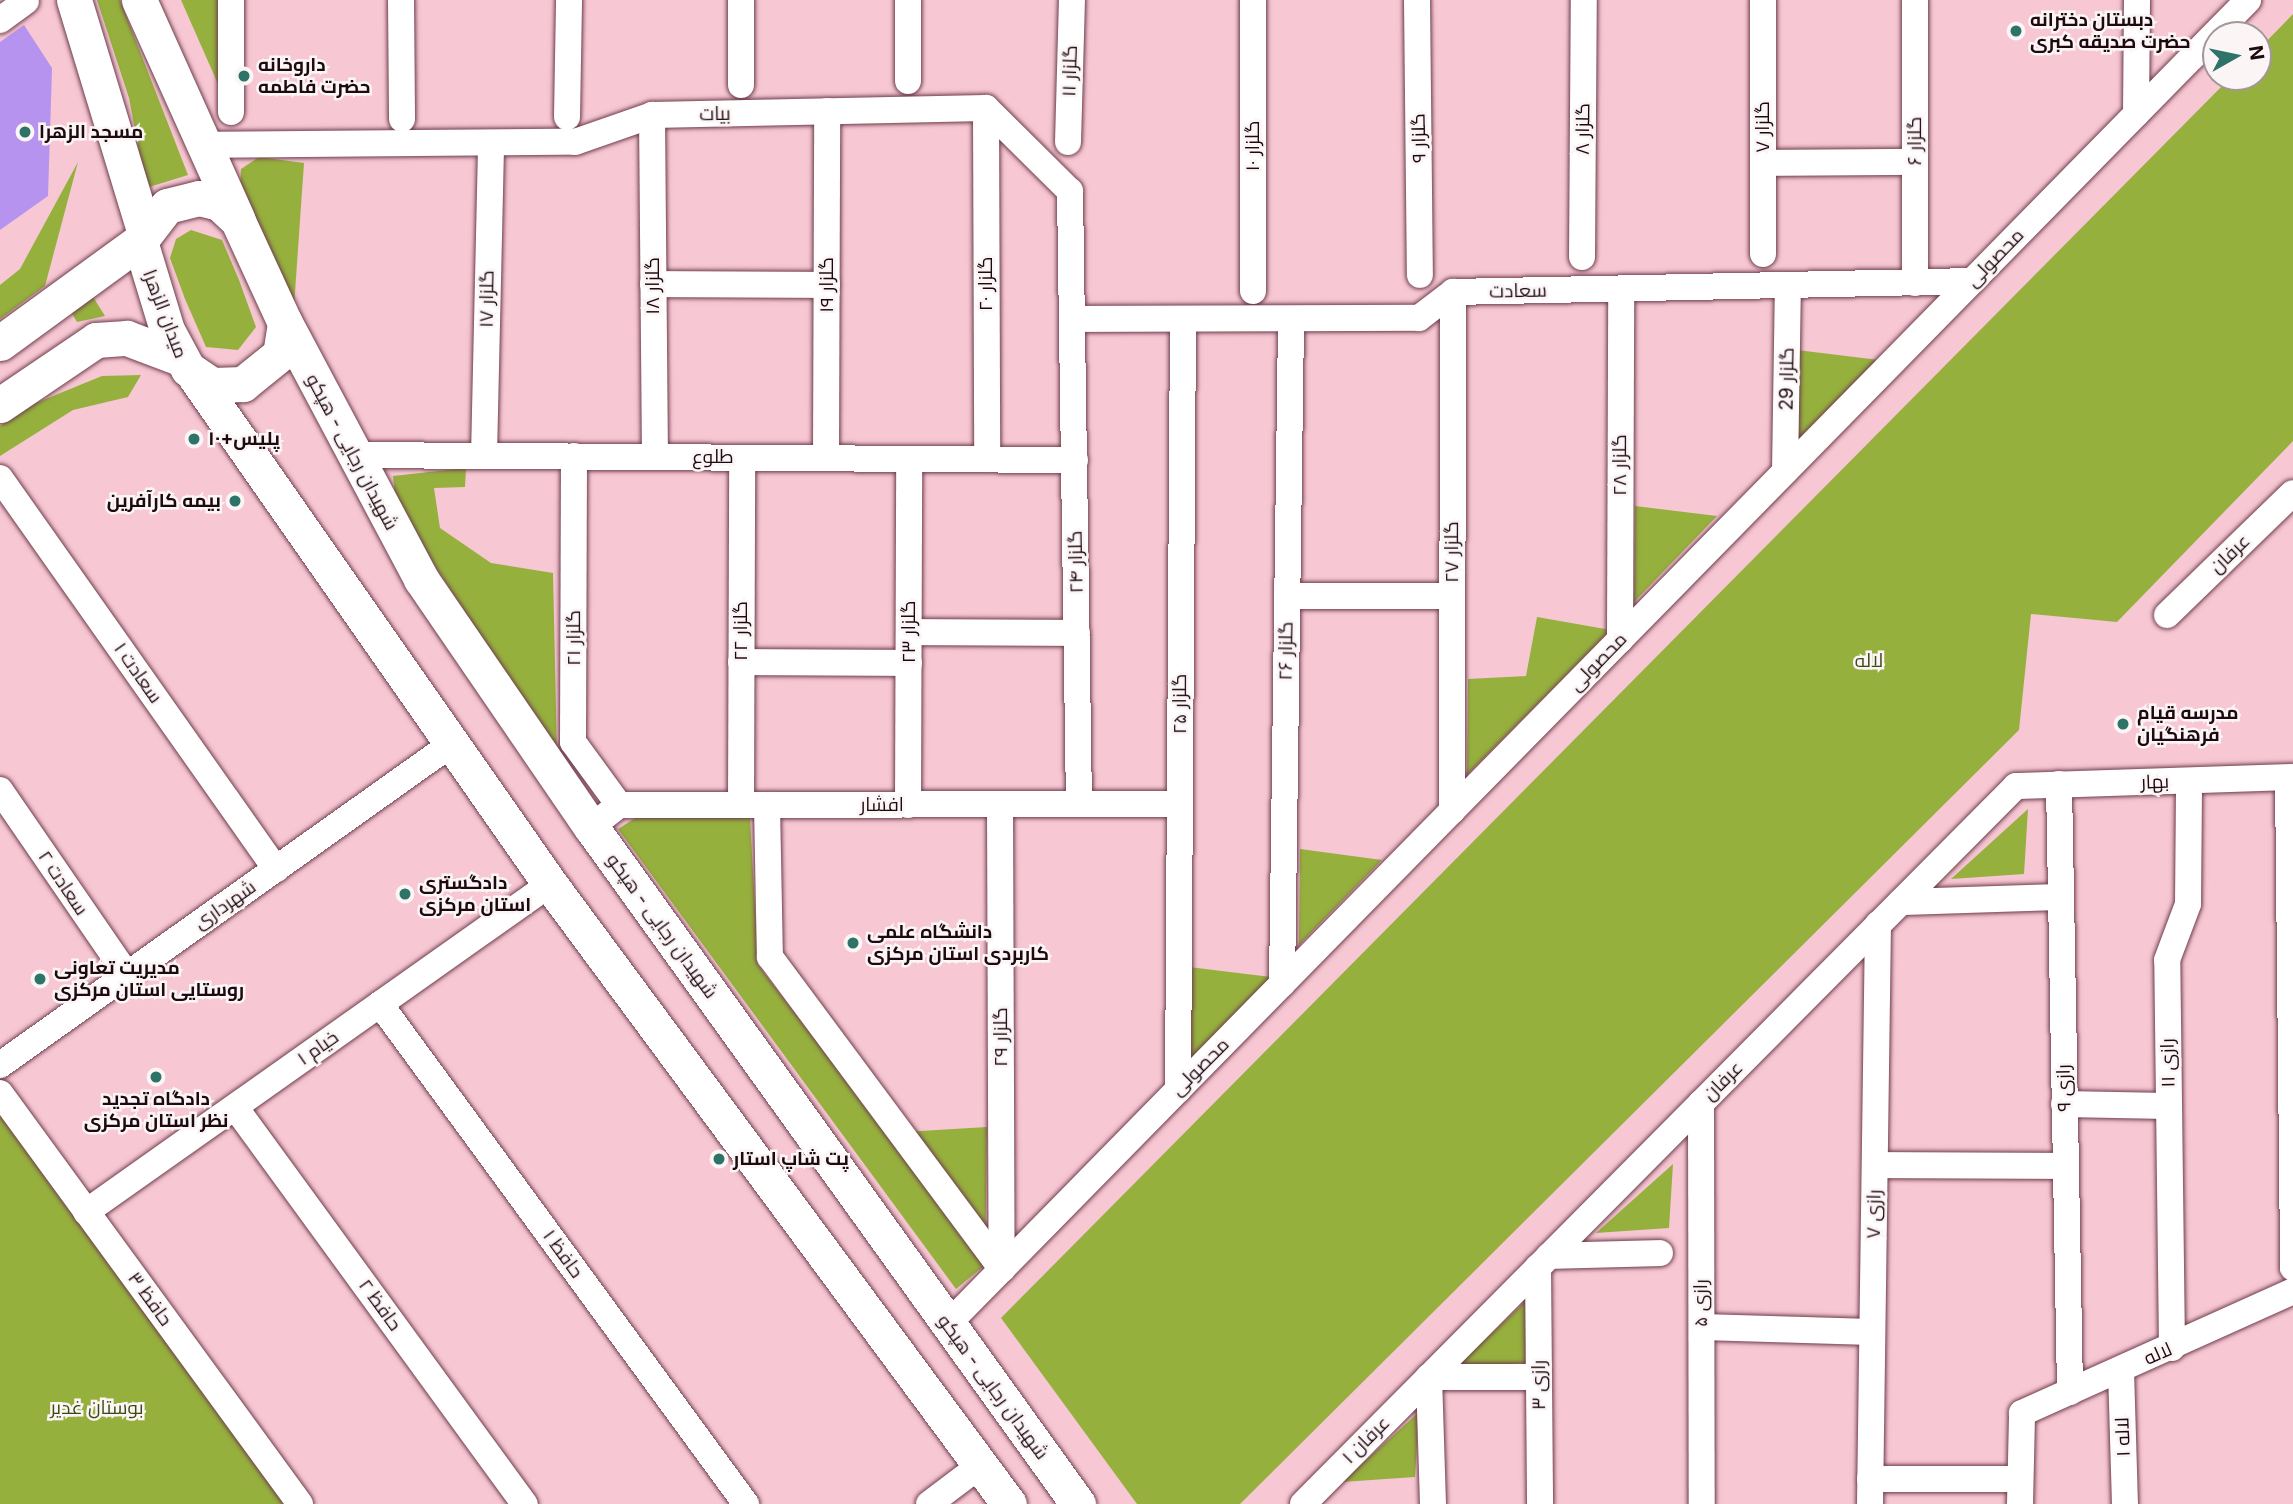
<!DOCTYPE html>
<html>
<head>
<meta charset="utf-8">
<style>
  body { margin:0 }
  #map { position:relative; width:2293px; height:1504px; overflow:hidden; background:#f7c7d3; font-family:Inter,Cairo,sans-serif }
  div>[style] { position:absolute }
  .green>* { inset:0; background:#96b03e }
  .building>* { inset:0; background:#b793f0 }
  .roads { filter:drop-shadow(0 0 2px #6f3d4c) drop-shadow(0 0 2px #6f3d4c) }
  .minor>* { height:26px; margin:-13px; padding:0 13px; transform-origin:13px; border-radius:13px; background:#fff }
  .major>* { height:35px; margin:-17.5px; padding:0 17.5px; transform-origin:17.5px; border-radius:17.5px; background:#fff }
  .dots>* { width:19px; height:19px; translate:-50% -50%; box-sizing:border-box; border:4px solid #fbf5f6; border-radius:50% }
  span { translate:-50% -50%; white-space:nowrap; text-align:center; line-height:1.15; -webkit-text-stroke:5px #fbf5f6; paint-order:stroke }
  .poi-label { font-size:19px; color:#1d0910; font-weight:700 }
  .left { translate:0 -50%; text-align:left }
  .right { translate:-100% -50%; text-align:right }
  .street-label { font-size:19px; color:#1d0910 }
  .park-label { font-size:19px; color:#3d4911 }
  .north { position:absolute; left:2202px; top:21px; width:70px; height:70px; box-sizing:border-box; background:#fbf5f6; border:2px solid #a2979a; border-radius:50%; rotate:81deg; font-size:19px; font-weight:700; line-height:28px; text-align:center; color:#1d0910 }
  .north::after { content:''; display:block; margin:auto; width:24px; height:32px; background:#2d7368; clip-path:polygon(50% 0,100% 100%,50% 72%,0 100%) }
</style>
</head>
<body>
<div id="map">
  <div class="green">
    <div style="clip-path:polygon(97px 0,120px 0,188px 175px,146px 188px,129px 98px)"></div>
    <div style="clip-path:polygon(181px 0,221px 0,222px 93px)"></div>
    <div style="clip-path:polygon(2293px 14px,2293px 441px,2117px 622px,2031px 614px,2019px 730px,1240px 1504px,1137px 1504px,1001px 1318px,2231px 77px,2258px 77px,2258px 50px)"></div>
    <div style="clip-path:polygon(259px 157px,304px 163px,293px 321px,240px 187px,241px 169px)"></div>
    <div style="clip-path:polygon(78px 162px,45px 286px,0 319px,0 285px,20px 269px)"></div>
    <div style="clip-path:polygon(191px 230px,222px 240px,239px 280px,256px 327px,238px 350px,206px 347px,185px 299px,170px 258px,176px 239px)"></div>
    <div style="clip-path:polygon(90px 292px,105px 316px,77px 322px,68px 307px)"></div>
    <div style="clip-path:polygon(1797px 350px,1879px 360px,1796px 445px)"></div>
    <div style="clip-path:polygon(141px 375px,128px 397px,73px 410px,0 456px,0 426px,26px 407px,102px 376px)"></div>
    <div style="clip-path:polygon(466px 468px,465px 487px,434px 488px,440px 528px,491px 563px,553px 573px,557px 755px,396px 506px,393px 476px)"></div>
    <div style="clip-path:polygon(1635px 506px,1717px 516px,1634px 602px)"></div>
    <div style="clip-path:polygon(1537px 617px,1611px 630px,1467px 775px,1468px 679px,1526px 676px)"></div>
    <div style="clip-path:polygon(2028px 809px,2024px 874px,1951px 879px)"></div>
    <div style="clip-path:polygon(640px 815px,750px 817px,758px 965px,887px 1133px,987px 1127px,985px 1265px,956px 1289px,618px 829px)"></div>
    <div style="clip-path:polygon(1300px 849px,1382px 860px,1299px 945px)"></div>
    <div style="clip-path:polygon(1189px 967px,1271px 977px,1188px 1062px)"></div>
    <div style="clip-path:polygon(0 1107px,287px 1504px,0 1504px)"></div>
    <div style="clip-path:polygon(1673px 1164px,1669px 1228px,1596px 1233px)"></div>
    <div style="clip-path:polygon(1529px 1298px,1525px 1363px,1455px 1368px)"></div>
    <div style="clip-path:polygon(1419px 1412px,1415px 1477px,1342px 1482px)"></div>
  </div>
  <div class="building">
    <div style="clip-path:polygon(24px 25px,52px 68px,48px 196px,0 230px,0 42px)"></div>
  </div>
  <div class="roads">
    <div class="minor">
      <div style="left:401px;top:0;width:119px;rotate:89.5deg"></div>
      <div style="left:741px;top:0;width:85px;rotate:90deg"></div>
      <div style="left:908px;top:0;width:81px;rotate:90deg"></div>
      <div style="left:1417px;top:0;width:275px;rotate:89.4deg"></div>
      <div style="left:0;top:20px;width:32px;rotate:-36deg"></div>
      <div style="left:986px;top:108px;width:351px;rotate:89.8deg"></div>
      <div style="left:231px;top:112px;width:112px;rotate:-90deg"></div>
      <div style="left:2136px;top:114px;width:114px;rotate:-89.5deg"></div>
      <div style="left:652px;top:115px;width:342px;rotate:89.5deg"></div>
      <div style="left:567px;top:117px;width:117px;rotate:-89deg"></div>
      <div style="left:1068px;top:142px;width:142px;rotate:-88.4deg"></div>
      <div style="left:201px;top:145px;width:374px;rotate:-0.5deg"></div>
      <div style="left:575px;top:142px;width:82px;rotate:-19.3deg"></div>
      <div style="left:652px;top:115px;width:334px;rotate:-1.2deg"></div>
      <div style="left:986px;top:108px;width:118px;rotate:44.7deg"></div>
      <div style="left:1070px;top:191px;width:613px;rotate:89.16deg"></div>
      <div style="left:1763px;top:163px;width:152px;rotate:-0.4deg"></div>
      <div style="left:1763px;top:254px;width:254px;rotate:-90deg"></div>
      <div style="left:1582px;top:257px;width:257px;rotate:-89.6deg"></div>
      <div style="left:1915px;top:283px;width:283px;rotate:-90deg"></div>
      <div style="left:653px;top:284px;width:174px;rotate:0.3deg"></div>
      <div style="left:1253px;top:291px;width:291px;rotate:-90deg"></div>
      <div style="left:1073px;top:319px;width:346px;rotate:-0.2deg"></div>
      <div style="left:1419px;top:318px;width:43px;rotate:-37.4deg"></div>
      <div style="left:1453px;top:292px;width:519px;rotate:-1.21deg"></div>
      <div style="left:352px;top:455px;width:723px;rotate:0.4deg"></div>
      <div style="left:484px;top:456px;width:313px;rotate:-88.7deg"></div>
      <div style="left:574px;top:456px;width:286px;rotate:90.2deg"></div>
      <div style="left:573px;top:742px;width:78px;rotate:53.9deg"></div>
      <div style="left:826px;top:458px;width:347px;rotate:-89.8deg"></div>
      <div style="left:1785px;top:471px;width:185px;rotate:-89.1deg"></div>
      <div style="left:0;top:478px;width:479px;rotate:54.8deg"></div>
      <div style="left:1287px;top:596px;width:165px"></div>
      <div style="left:2167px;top:615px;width:175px;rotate:-44.1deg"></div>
      <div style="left:909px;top:632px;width:168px;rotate:0.3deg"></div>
      <div style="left:1620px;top:640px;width:351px;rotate:-89.8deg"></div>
      <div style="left:741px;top:662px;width:168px;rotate:0.3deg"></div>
      <div style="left:2288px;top:778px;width:490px;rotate:89.4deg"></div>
      <div style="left:2059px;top:784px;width:608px;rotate:88.96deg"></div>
      <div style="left:0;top:790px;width:224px;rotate:55.5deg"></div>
      <div style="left:1000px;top:804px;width:465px;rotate:89.8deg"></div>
      <div style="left:741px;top:805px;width:347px;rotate:-89.8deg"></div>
      <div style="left:767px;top:805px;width:152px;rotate:88.9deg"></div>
      <div style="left:770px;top:957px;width:389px;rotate:53.4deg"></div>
      <div style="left:908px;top:805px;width:346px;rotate:-89.8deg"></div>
      <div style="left:1452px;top:811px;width:519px;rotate:-89.89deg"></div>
      <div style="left:591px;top:827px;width:36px;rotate:-38deg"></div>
      <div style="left:619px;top:805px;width:561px;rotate:-0.1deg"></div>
      <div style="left:1901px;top:902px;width:160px;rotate:-1.8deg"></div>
      <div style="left:1282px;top:984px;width:665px;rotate:-89.22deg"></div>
      <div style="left:380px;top:1004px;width:620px;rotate:53.8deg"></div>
      <div style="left:0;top:1065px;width:552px;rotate:-35.42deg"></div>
      <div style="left:1178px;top:1090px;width:771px;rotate:-89.63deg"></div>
      <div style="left:0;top:1093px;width:509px;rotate:53.87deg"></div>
      <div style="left:1701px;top:1103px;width:401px;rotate:89.9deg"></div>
      <div style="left:2064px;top:1104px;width:104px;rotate:1.1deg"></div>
      <div style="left:235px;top:1107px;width:492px;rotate:53.9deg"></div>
      <div style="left:1875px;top:1165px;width:191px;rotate:0.3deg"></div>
      <div style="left:86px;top:1212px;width:568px;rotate:-35.26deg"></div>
      <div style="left:1549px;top:1256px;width:111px;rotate:-1.5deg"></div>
      <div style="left:1538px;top:1267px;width:237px;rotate:89.5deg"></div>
      <div style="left:947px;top:1325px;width:1857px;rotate:-45.52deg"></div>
      <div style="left:1702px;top:1327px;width:170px;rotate:1.7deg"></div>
      <div style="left:2172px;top:1348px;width:388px;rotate:-90.7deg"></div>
      <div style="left:2167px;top:960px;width:60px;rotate:-69.4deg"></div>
      <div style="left:2188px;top:904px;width:123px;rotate:-89.5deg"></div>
      <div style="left:2121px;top:1370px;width:134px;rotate:88.3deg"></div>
      <div style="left:1429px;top:1377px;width:127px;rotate:88.2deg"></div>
      <div style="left:1429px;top:1377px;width:110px"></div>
      <div style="left:1870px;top:1479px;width:150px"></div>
      <div style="left:929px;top:1504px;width:66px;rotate:-37deg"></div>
      <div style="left:1303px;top:1504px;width:1012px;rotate:-45.2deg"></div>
      <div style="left:2016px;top:786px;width:277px;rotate:-1.9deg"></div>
      <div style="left:1870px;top:1504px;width:580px;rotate:-89.21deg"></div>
      <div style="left:2020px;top:1504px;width:91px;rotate:-88.7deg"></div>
      <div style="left:2022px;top:1413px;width:297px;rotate:-24.2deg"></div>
    </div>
    <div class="major">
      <div style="left:74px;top:0;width:241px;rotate:73.1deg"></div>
      <div style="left:139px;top:0;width:239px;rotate:65.8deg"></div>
      <div style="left:199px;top:198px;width:21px;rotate:14deg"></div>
      <div style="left:219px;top:203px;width:26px;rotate:43deg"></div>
      <div style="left:238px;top:221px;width:112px;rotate:65.3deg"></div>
      <div style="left:285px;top:323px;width:31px;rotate:99deg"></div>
      <div style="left:280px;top:354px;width:48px;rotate:141deg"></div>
      <div style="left:243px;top:384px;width:31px;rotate:178deg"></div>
      <div style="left:212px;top:385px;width:29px;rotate:-146deg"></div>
      <div style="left:188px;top:369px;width:44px;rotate:-118.3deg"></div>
      <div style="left:167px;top:330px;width:93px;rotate:-106.9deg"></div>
      <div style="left:140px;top:241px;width:44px;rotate:-52.4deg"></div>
      <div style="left:167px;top:206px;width:33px;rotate:-14deg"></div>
      <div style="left:285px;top:323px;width:290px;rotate:62deg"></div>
      <div style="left:421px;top:579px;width:301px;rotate:55.6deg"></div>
      <div style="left:591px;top:827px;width:834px;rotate:54.27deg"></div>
      <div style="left:0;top:343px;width:173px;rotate:-36.1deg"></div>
      <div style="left:196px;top:378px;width:618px;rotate:55.02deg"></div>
      <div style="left:550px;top:884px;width:771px;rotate:53.49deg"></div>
      <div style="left:0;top:405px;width:116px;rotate:-34.1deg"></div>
      <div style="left:96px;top:340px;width:31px;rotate:-4deg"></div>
      <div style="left:127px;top:338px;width:57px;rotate:20.7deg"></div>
    </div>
  </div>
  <div class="dots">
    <div style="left:2016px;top:31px;background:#2d7368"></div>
    <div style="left:244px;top:76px;background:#2d7368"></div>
    <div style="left:25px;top:132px;background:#2d7368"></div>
    <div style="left:194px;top:439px;background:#2d7368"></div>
    <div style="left:235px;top:501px;background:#2d7368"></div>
    <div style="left:2123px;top:724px;background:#2d7368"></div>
    <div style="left:405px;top:894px;background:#2d7368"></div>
    <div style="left:853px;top:943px;background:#2d7368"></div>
    <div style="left:40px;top:979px;background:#2d7368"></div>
    <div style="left:156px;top:1077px;background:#2d7368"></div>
    <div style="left:719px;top:1159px;background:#2d7368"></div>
  </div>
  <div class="poi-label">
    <span class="left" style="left:2030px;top:31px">دبستان دخترانه<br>حضرت صدیقه کبری</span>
    <span class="left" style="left:258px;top:76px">داروخانه<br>حضرت فاطمه</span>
    <span class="left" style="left:39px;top:132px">مسجد الزهرا</span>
    <span class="left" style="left:208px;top:439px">پلیس+۱۰</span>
    <span class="right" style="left:221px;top:501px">بیمه کارآفرین</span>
    <span class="left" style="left:2137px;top:724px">مدرسه قیام<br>فرهنگیان</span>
    <span class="left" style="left:419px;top:894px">دادگستری<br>استان مرکزی</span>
    <span class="left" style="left:867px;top:943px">دانشگاه علمی<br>کاربردی استان مرکزی</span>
    <span class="left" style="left:54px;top:979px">مدیریت تعاونی<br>روستایی استان مرکزی</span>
    <span style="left:156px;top:1110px">دادگاه تجدید<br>نظر استان مرکزی</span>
    <span class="left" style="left:733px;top:1159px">پت شاپ استار</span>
  </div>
  <div class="street-label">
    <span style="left:1070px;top:71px;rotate:-88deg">گلزار ۱۱</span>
    <span style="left:715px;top:114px;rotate:-1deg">بیات</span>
    <span style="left:1763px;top:127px;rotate:-90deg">گلزار ۷</span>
    <span style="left:1583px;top:129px;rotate:-89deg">گلزار ۸</span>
    <span style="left:1419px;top:138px;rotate:-91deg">گلزار ۹</span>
    <span style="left:1915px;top:141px;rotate:-90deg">گلزار ۶</span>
    <span style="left:1253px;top:146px;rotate:-90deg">گلزار ۱۰</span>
    <span style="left:1995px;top:258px;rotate:-46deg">محصولی</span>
    <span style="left:986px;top:284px;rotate:-90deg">گلزار ۲۰</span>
    <span style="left:827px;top:285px;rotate:-90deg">گلزار ۱۹</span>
    <span style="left:653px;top:286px;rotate:-90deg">گلزار ۱۸</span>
    <span style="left:1518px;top:291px;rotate:-1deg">سعادت</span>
    <span style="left:487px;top:299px;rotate:-89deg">گلزار ۱۷</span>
    <span style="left:165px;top:314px;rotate:69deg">میدان الزهرا</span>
    <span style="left:1787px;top:379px;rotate:-89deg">گلزار 29</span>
    <span style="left:352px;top:452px;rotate:62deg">شهیدان رجایی - هپکو</span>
    <span style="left:713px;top:457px">طلوع</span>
    <span style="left:1620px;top:465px;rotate:-90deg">گلزار ۲۸</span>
    <span style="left:1452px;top:552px;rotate:-90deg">گلزار ۲۷</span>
    <span style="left:2230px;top:554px;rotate:-44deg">عرفان</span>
    <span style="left:1076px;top:562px;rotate:-91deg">گلزار ۲۴</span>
    <span style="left:741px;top:631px;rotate:-90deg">گلزار ۲۲</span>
    <span style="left:909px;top:632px;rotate:-90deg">گلزار ۲۳</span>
    <span style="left:574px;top:638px;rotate:-90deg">گلزار ۲۱</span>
    <span style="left:1286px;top:651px;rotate:-89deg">گلزار ۲۶</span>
    <span style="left:1598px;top:662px;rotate:-46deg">محصولی</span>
    <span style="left:138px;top:673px;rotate:55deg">سعادت ۱</span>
    <span style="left:1180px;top:704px;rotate:-90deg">گلزار ۲۵</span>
    <span style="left:2155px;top:782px;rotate:-2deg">بهار</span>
    <span style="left:882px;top:805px">افشار</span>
    <span style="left:63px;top:883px;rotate:56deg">سعادت ۲</span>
    <span style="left:225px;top:905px;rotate:-35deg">شهرداری</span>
    <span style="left:662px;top:926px;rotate:54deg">شهیدان رجایی - هپکو</span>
    <span style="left:1001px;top:1037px;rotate:-90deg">گلزار ۲۹</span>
    <span style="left:318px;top:1048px;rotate:-35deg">خیام ۱</span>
    <span style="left:2168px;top:1063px;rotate:-91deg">رازی ۱۱</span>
    <span style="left:1200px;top:1067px;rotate:-45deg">محصولی</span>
    <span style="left:1723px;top:1081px;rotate:-45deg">عرفان</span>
    <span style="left:2064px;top:1088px;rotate:-91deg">رازی ۹</span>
    <span style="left:1874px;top:1214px;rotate:-89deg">رازی ۷</span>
    <span style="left:563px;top:1254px;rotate:54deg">حافظ ۱</span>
    <span style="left:150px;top:1299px;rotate:54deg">حافظ ۳</span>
    <span style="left:1701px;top:1303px;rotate:-90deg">رازی ۵</span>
    <span style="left:380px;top:1305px;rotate:54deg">حافظ ۲</span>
    <span style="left:2158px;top:1354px;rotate:-24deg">لاله</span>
    <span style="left:1539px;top:1385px;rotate:-90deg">رازی ۳</span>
    <span style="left:993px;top:1387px;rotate:54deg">شهیدان رجایی - هپکو</span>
    <span style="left:2123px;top:1437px;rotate:-92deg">لاله ۱</span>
    <span style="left:1366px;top:1440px;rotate:-45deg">عرفان ۱</span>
  </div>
  <div class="park-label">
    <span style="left:1869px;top:661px">لاله</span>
    <span style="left:97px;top:1408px">بوستان غدیر</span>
  </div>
  <div class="north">N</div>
</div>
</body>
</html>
